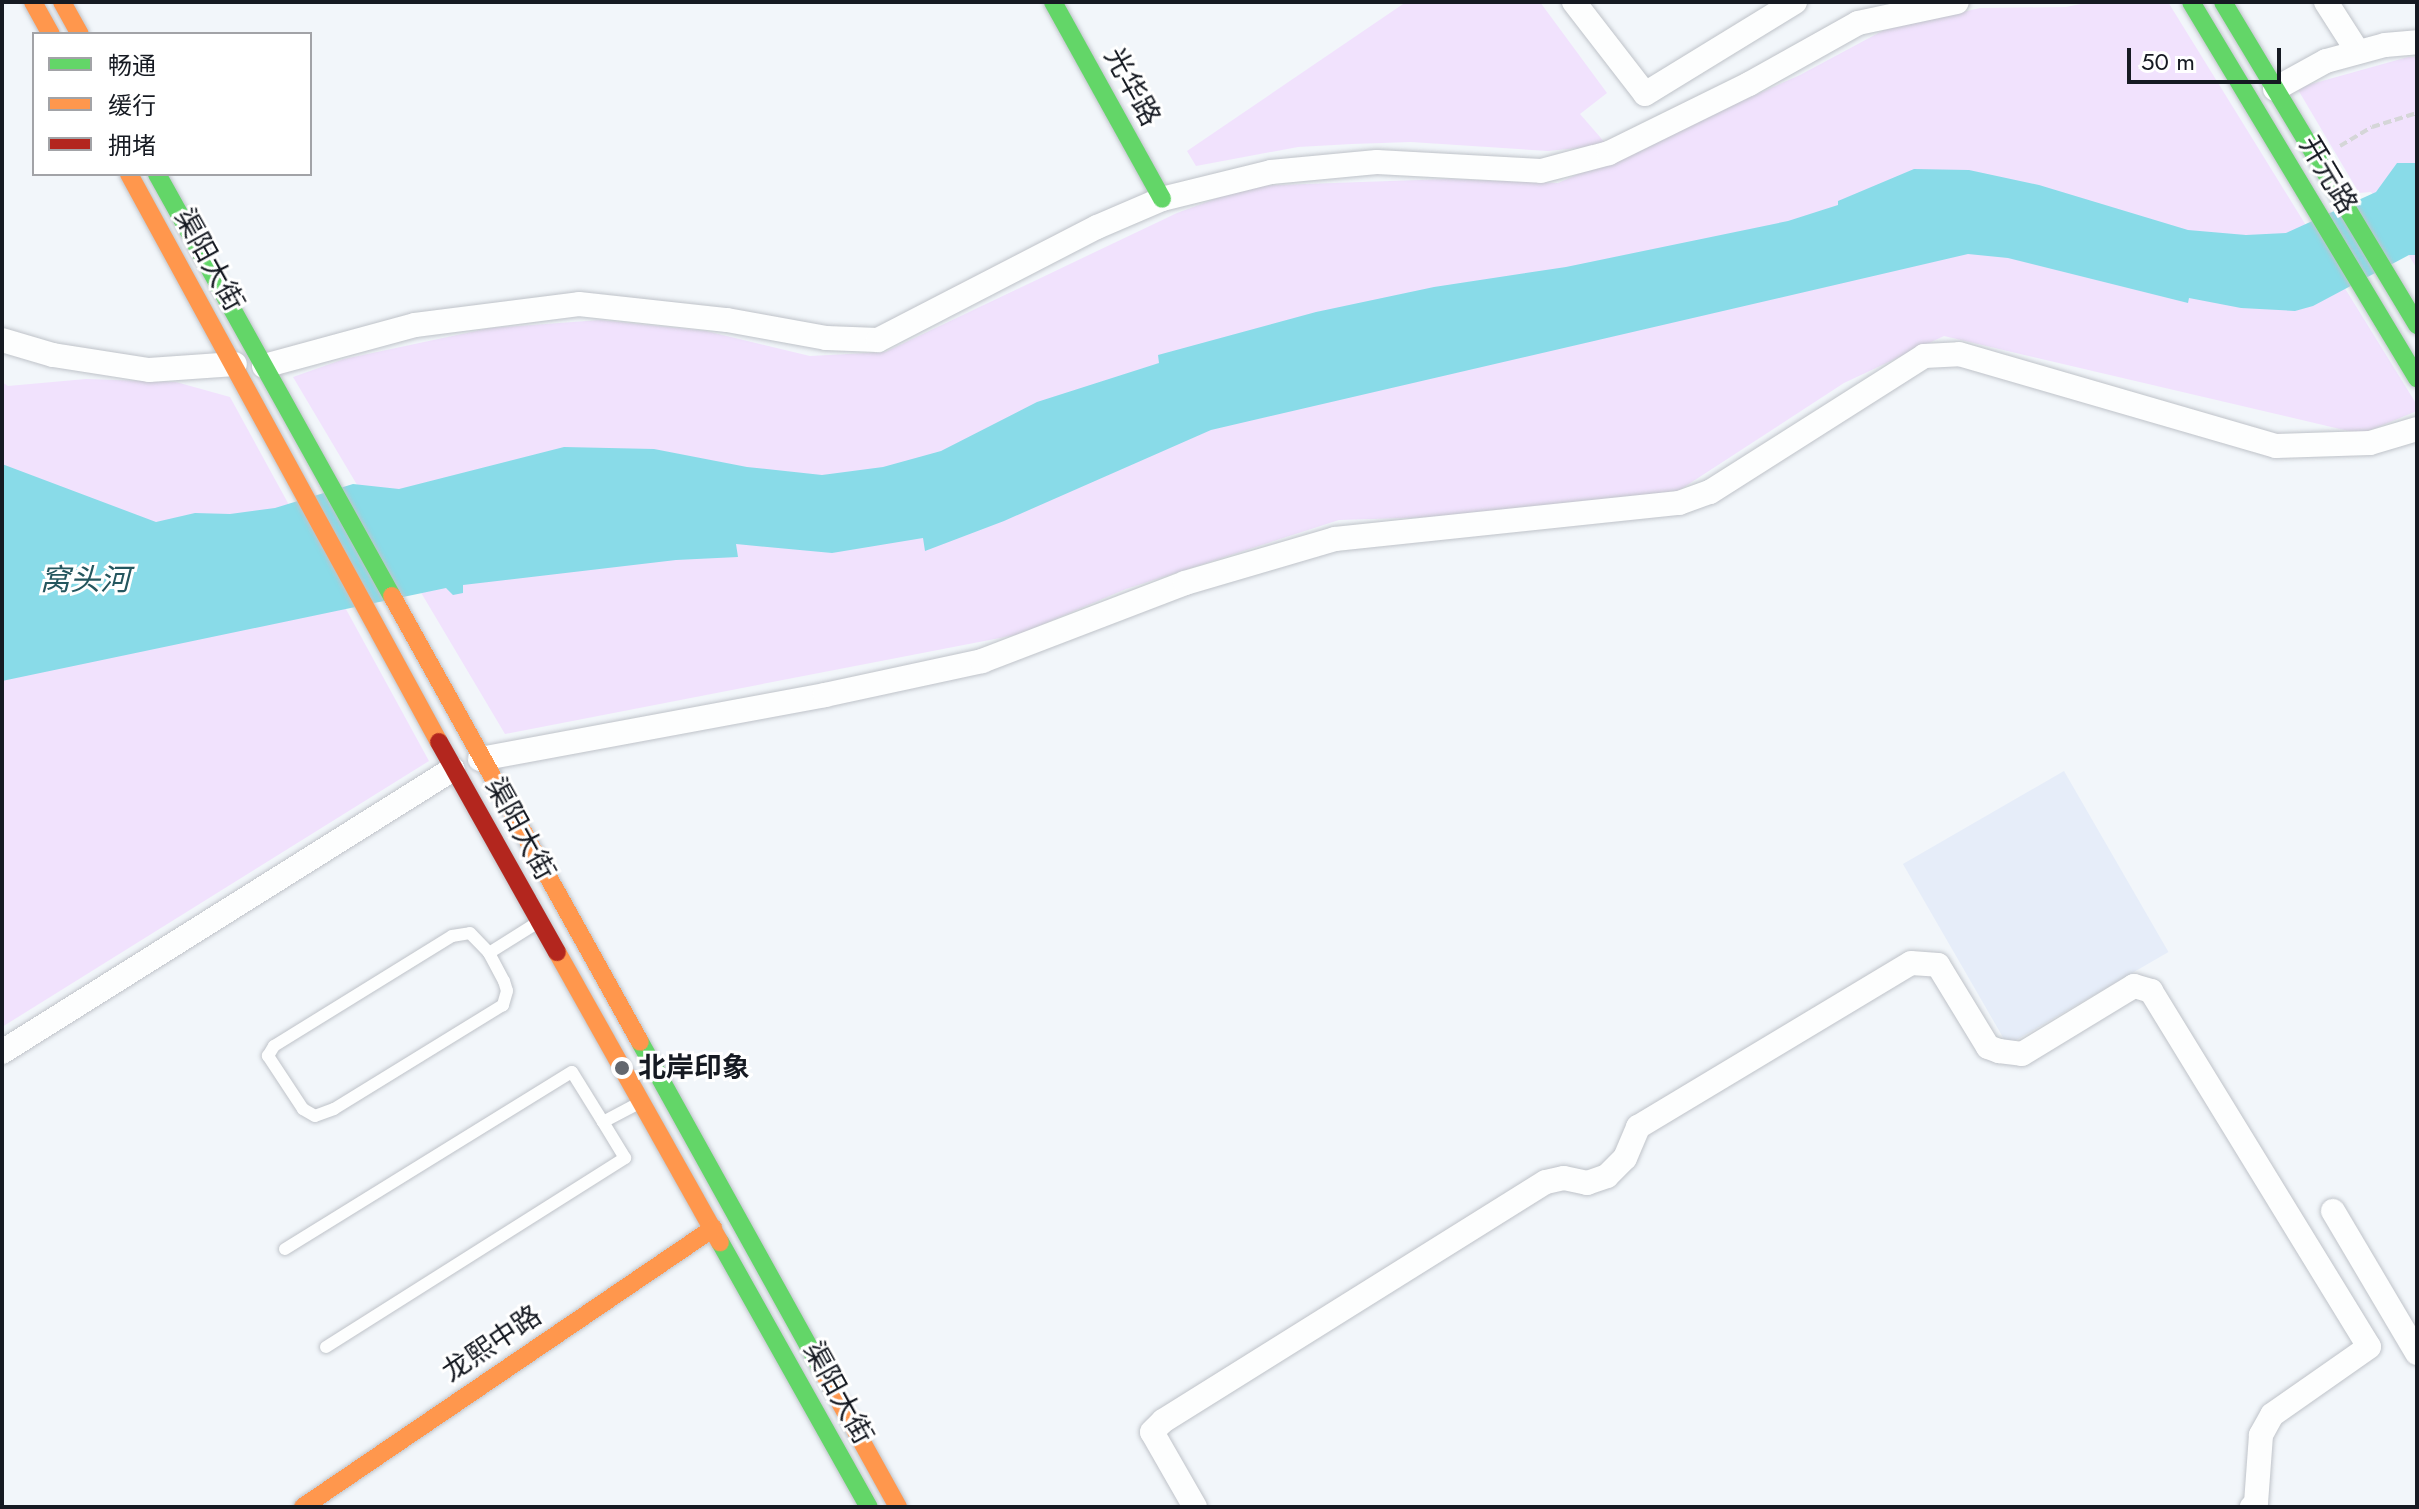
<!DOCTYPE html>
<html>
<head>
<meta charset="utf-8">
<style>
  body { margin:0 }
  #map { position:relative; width:2419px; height:1509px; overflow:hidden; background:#f2f6fa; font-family:Jost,"Noto Sans SC",sans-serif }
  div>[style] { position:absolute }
  .built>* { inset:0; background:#e6edf9; transform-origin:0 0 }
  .green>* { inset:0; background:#f1e2fd }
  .water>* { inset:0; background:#89dbe8 }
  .path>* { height:4px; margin-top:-2px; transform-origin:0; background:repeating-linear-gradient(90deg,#d5d6d8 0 8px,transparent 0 12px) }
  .roads { filter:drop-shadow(0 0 2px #bfc3c9) drop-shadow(0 0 2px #bfc3c9) }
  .lane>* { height:12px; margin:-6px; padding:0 6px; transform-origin:6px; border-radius:6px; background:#fdfefe }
  .street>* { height:24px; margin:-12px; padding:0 12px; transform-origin:12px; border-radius:12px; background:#fdfefe }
  .fast>* { height:18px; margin:-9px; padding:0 9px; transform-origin:9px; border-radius:9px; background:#63d668 }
  .slow>* { height:18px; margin:-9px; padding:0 9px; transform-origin:9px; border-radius:9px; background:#ff974d }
  .jam>* { height:18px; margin:-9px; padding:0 9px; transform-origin:9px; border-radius:9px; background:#b3261e }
  .dots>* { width:22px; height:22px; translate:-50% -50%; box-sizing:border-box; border:4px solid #fff; border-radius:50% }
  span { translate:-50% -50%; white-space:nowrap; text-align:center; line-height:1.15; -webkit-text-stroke:6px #fff; paint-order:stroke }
  .street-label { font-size:28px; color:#161a22 }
  .poi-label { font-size:28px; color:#161a22; font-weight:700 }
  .left { translate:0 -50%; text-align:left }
  .water-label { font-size:30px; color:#24565e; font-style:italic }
  .frame { position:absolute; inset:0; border:4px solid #161a22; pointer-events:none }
  .legend { position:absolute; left:32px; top:32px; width:280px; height:144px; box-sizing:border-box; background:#fff; border:2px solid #a2a3a7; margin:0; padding:10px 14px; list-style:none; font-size:24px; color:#161a22 }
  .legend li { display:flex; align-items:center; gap:16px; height:40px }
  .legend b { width:40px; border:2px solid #a2a3a7 }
  .scale { position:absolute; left:2127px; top:48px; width:154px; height:36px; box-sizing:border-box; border:4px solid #161a22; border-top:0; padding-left:10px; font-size:24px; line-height:28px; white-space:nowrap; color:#161a22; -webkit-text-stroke:6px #fff; paint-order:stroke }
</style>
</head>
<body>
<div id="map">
  <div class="built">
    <div style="left:2064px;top:771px;width:209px;height:186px;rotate:60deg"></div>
  </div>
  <div class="green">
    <div style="clip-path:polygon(1406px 2px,1540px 2px,1607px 93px,1580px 114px,1607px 145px,1548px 151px,1411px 142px,1352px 144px,1298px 147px,1196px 166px,1187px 151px)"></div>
    <div style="clip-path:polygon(2091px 2px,2168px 2px,2417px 405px,2417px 411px,2361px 434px,1944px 336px,1844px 383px,1678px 491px,1470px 516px,1339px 520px,1126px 589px,1020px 634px,505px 734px,293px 377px,344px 359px,490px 328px,600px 320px,706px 331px,810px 356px,885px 352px,1177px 213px,1250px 186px,1447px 179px,1558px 183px,1800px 75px,1884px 30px,1980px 8px,2066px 7px)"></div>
    <div style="clip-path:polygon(2408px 57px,2417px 57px,2417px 269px,2371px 192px,2359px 193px,2297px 88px)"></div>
    <div style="clip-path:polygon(86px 379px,176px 382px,230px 397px,429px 761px,2px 1027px,2px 382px,8px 386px)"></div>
  </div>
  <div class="water">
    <div style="clip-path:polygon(2397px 163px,2417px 163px,2417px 255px,2409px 255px,2313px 306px,2295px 311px,2241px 308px,2189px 298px,2188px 303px,2008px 258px,1968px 254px,1211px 430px,1004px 521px,925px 551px,923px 538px,832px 553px,736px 544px,738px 557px,676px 560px,463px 585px,463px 593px,453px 595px,446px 588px,2px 681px,2px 464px,156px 522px,195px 513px,230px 514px,275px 508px,353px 484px,399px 489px,564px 447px,654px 449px,747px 467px,822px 475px,883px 467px,941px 451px,1037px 402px,1159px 363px,1158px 355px,1316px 312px,1434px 287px,1566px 267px,1788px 221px,1838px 205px,1838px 201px,1914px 169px,1969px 170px,2039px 185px,2188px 230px,2246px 235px,2286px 233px,2376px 192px)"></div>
  </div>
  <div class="path">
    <div style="left:2340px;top:146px;width:37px;rotate:-31deg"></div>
    <div style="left:2372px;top:127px;width:47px;rotate:-17.3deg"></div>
  </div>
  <div class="roads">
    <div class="lane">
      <div style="left:489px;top:953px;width:32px;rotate:62deg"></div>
      <div style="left:504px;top:981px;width:10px;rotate:73deg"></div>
      <div style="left:507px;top:991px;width:15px;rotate:106deg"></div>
      <div style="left:503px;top:1005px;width:198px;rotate:148.4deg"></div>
      <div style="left:334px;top:1109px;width:20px;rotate:160deg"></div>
      <div style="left:315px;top:1116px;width:14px;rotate:-150deg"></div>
      <div style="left:303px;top:1109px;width:64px;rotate:-123.4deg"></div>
      <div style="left:268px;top:1056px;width:12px;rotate:-59deg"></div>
      <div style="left:274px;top:1046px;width:209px;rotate:-31.7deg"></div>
      <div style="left:452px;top:936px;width:18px;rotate:-9deg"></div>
      <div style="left:470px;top:933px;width:28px;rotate:46deg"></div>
      <div style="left:489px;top:953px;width:60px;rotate:-32.1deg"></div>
      <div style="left:285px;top:1249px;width:337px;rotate:-31.7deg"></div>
      <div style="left:572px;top:1072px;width:59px;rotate:58.2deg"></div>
      <div style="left:326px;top:1347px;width:354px;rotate:-32.3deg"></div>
      <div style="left:625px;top:1158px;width:42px;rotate:-121.4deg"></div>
      <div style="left:603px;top:1122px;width:41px;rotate:-27.8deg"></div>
    </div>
    <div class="street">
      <div style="left:1574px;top:2px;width:116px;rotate:52.3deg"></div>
      <div style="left:1645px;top:94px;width:176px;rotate:-31.5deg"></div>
      <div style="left:2326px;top:2px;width:59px;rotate:57.4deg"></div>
      <div style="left:2275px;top:89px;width:58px;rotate:-28.8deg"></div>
      <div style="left:2326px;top:61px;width:61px;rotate:-15.2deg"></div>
      <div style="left:2385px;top:45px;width:32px;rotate:-5deg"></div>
      <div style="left:2px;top:340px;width:53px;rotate:16.4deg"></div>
      <div style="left:53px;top:355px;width:97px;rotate:8.9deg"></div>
      <div style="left:149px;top:370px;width:86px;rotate:-4deg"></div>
      <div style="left:264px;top:366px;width:156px;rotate:-15.2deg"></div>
      <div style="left:415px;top:325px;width:165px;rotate:-7.3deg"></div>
      <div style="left:579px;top:304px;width:149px;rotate:6.2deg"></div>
      <div style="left:727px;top:320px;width:101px;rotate:10.3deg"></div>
      <div style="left:826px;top:338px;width:52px;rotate:2.2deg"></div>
      <div style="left:878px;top:340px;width:246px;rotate:-27.3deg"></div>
      <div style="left:1097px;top:227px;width:71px;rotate:-23.3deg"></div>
      <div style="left:1162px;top:199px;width:112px;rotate:-13.9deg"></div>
      <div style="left:1271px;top:172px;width:106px;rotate:-5.4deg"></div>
      <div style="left:1377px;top:162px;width:164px;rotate:3.1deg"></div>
      <div style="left:1541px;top:171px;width:70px;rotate:-14.8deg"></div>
      <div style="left:1609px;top:153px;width:156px;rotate:-26.2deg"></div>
      <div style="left:1749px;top:84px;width:125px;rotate:-29.2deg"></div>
      <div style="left:1858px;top:23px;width:101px;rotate:-12deg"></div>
      <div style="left:480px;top:759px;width:351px;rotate:-10.5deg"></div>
      <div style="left:825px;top:695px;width:161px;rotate:-12.2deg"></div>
      <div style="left:982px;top:661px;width:217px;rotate:-21deg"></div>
      <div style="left:1185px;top:583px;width:156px;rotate:-16.3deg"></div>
      <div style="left:1335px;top:539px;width:346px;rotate:-6deg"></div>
      <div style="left:1679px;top:503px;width:33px;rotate:-20deg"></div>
      <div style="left:1710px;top:492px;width:254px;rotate:-32.4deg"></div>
      <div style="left:1924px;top:356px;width:35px;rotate:-3deg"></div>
      <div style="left:1959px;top:354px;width:330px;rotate:16.2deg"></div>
      <div style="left:2276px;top:446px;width:94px;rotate:-1.8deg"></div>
      <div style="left:2370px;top:443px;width:49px;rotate:-16.6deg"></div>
      <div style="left:2px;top:1052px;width:532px;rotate:-32.11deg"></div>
      <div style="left:2333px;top:1211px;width:165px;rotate:59.4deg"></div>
      <div style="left:1195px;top:1507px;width:86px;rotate:-119.8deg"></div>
      <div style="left:1152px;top:1432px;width:16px;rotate:-45deg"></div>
      <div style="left:1163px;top:1421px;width:451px;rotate:-32deg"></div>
      <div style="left:1546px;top:1182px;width:18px;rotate:-13deg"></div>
      <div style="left:1564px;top:1178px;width:24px;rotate:12deg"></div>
      <div style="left:1587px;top:1183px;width:21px;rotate:-19deg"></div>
      <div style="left:1607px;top:1176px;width:25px;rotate:-45deg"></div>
      <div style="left:1625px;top:1158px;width:34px;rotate:-67deg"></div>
      <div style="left:1638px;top:1127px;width:318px;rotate:-31deg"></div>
      <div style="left:1911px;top:963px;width:27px;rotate:4deg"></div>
      <div style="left:1938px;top:965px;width:96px;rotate:58.6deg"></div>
      <div style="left:1988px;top:1047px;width:12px;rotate:20deg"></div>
      <div style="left:1999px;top:1051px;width:23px;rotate:7deg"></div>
      <div style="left:2022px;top:1054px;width:131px;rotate:-31.3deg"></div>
      <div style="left:2134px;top:986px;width:18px;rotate:16deg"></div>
      <div style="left:2151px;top:991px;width:417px;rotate:58.5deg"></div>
      <div style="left:2369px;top:1347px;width:118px;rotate:145deg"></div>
      <div style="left:2272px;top:1415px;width:23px;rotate:119deg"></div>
      <div style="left:2261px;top:1435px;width:68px;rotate:94.2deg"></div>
      <div style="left:2256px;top:1503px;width:6px;rotate:135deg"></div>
    </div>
    <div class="fast">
      <div style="left:1053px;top:2px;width:225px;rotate:61deg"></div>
      <div style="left:2191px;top:2px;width:439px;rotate:59deg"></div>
      <div style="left:2223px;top:2px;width:377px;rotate:59deg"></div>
      <div style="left:157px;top:174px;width:483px;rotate:60.9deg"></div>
      <div style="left:640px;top:1042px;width:373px;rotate:61deg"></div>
      <div style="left:720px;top:1242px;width:304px;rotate:60.7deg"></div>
    </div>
    <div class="slow">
      <div style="left:33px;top:2px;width:37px;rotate:61deg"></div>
      <div style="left:62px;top:2px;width:37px;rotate:61deg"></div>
      <div style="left:129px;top:174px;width:647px;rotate:61.38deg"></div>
      <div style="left:392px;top:596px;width:510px;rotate:60.92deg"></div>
      <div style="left:557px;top:952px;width:333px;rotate:60.7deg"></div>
      <div style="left:821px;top:1368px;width:159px;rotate:61deg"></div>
      <div style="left:303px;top:1507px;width:496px;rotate:-34.2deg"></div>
    </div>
    <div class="jam">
      <div style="left:439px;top:742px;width:241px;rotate:60.7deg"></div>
    </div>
  </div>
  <div class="dots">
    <div style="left:622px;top:1068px;background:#63676e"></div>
  </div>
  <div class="street-label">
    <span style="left:1132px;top:87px;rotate:61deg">光华路</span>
    <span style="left:2328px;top:175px;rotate:59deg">开元路</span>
    <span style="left:209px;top:260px;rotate:61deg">渠阳大街</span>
    <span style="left:520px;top:829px;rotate:61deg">渠阳大街</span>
    <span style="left:492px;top:1344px;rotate:-34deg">龙熙中路</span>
    <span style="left:838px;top:1393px;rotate:61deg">渠阳大街</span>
  </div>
  <div class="poi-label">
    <span class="left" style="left:638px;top:1068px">北岸印象</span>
  </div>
  <div class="water-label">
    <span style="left:85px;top:580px">窝头河</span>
  </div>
  <div class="frame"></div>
  <ul class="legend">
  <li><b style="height:10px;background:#63d668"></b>畅通</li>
  <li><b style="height:10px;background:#ff974d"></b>缓行</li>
  <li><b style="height:10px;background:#b3261e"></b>拥堵</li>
  </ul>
  <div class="scale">50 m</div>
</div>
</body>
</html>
